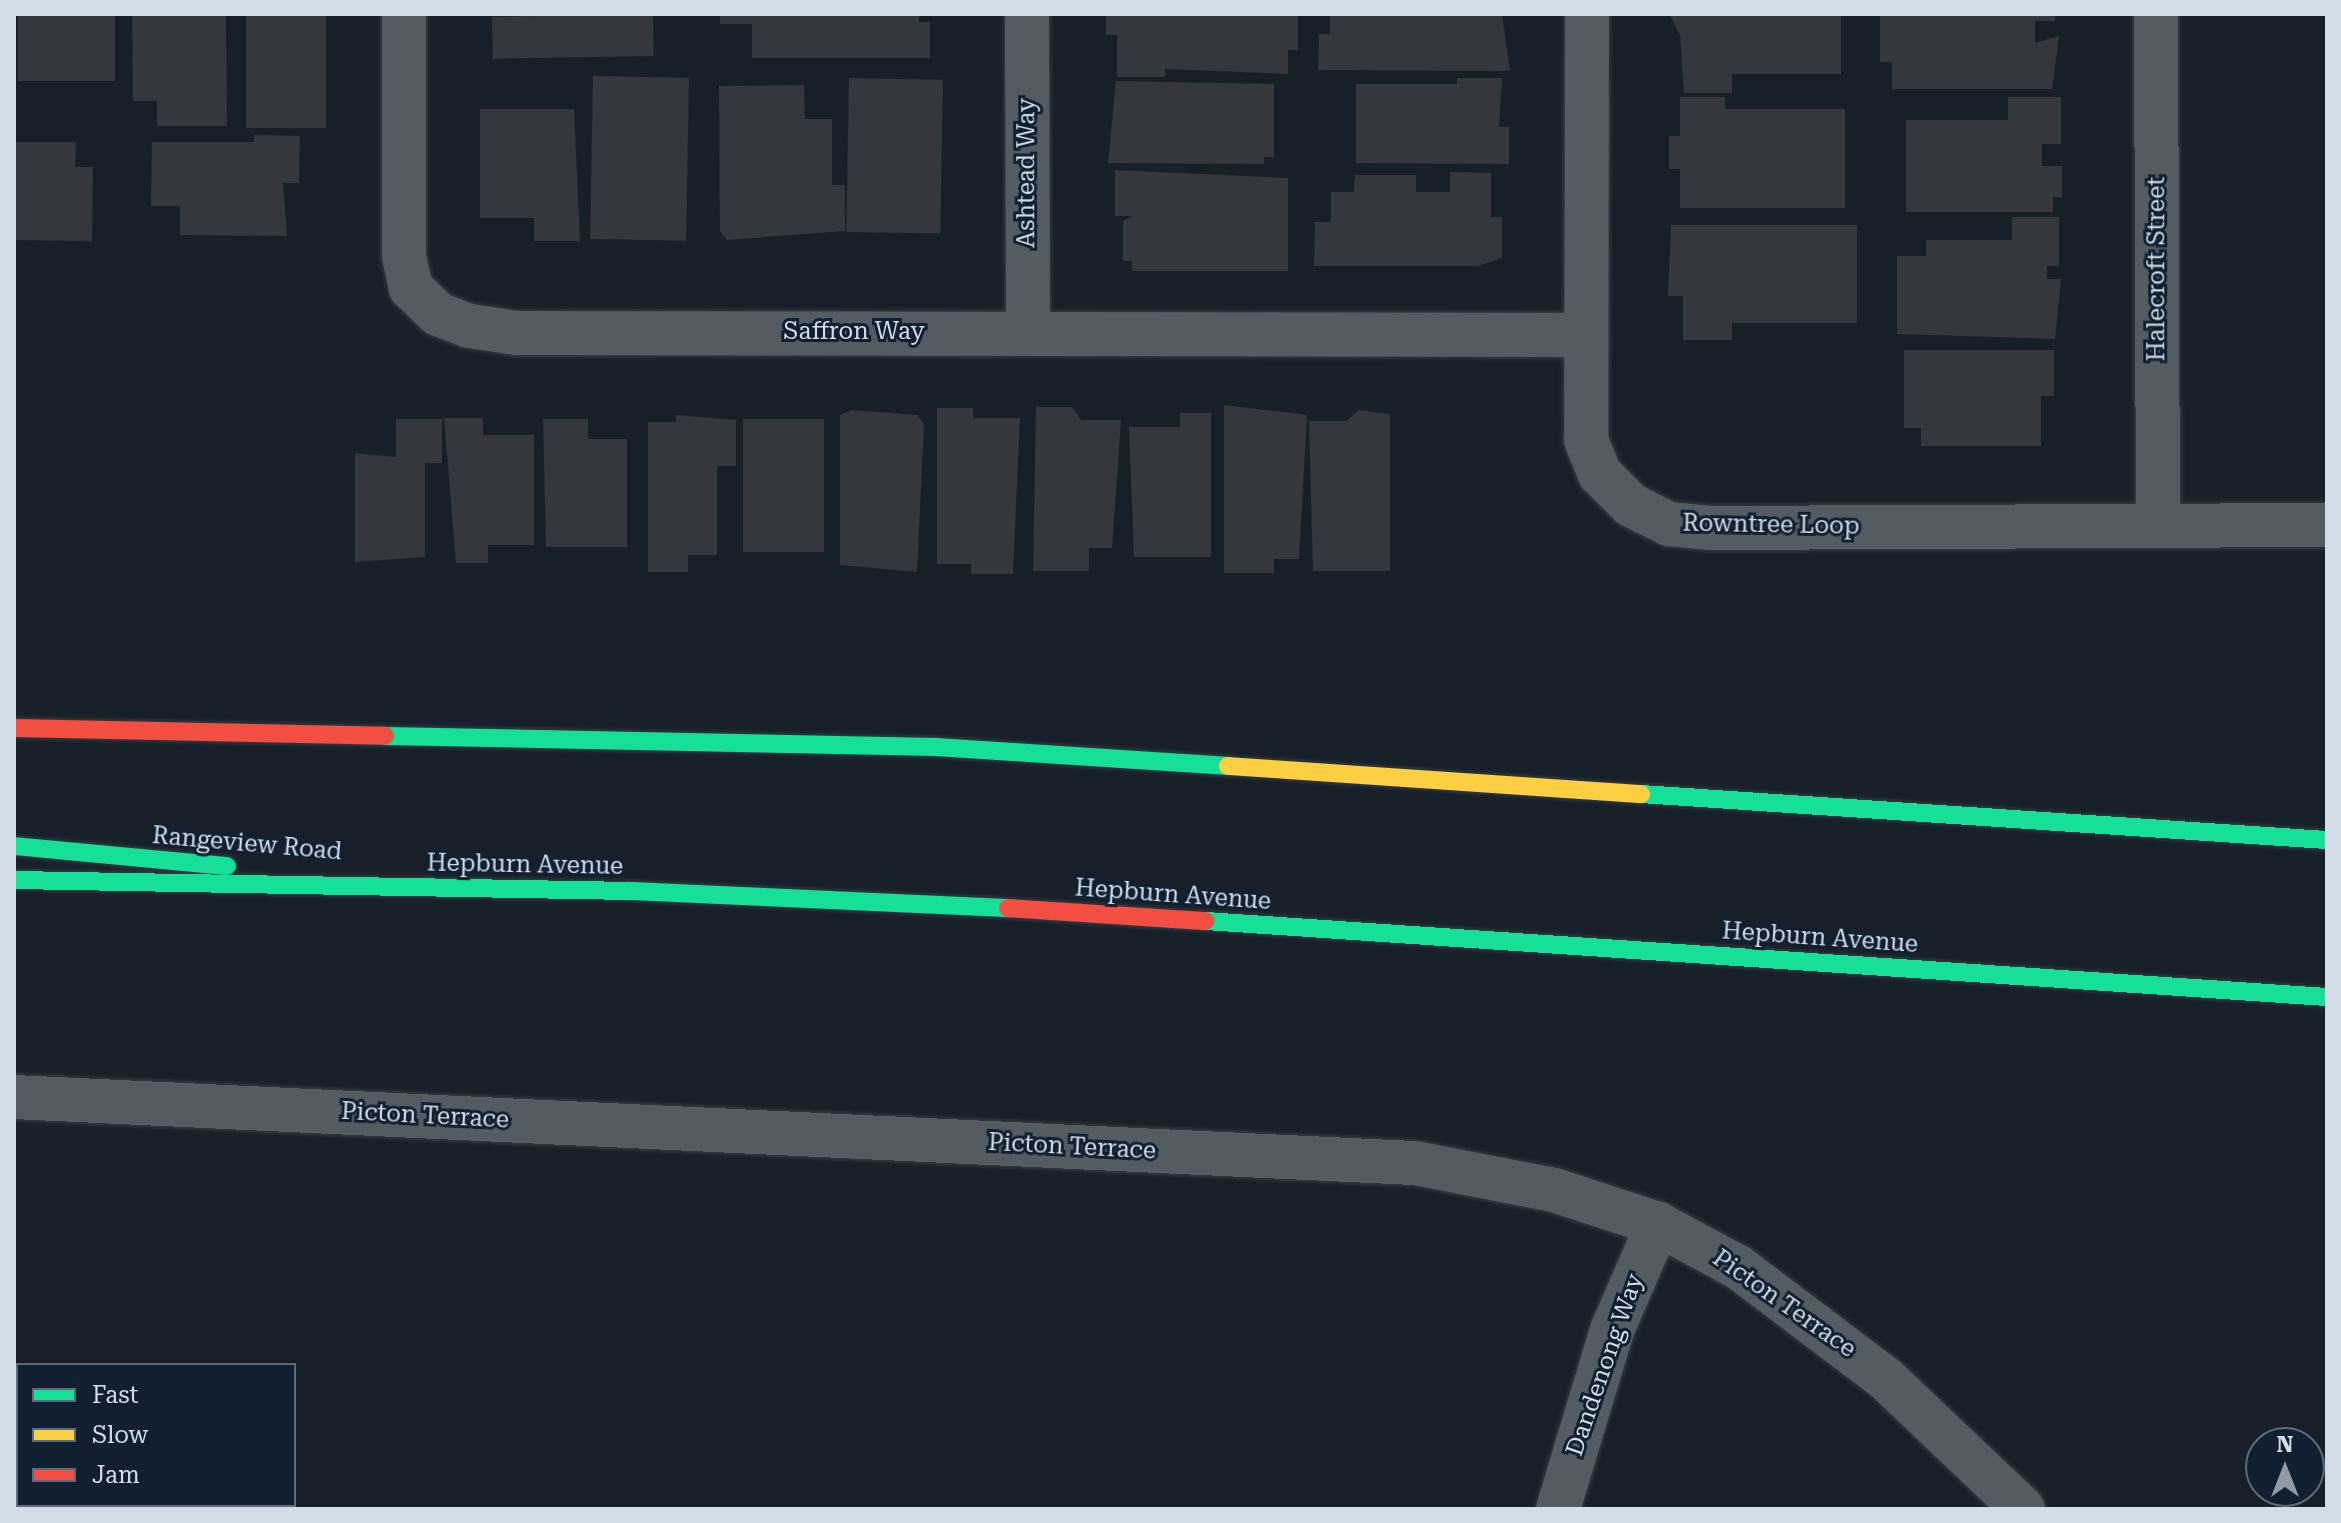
<!DOCTYPE html>
<html>
<head>
<meta charset="utf-8">
<style>
  body { margin:0 }
  #map { position:relative; width:2341px; height:1523px; overflow:hidden; background:#172029; font-family:"Roboto Serif",serif }
  div>[style] { position:absolute }
  .building>* { inset:0; background:#34373e; transform-origin:0 0 }
  .roads { filter:drop-shadow(0 0 2px #353c44) drop-shadow(0 0 2px #353c44) }
  .street>* { height:44px; margin:-22px; padding:0 22px; transform-origin:22px; border-radius:22px; background:#545c63 }
  .fast>* { height:18px; margin:-9px; padding:0 9px; transform-origin:9px; border-radius:9px; background:#16e098 }
  .slow>* { height:18px; margin:-9px; padding:0 9px; transform-origin:9px; border-radius:9px; background:#ffcf43 }
  .jam>* { height:18px; margin:-9px; padding:0 9px; transform-origin:9px; border-radius:9px; background:#f24e42 }
  span { translate:-50% -50%; white-space:nowrap; text-align:center; line-height:1.15; -webkit-text-stroke:6px #102030; paint-order:stroke }
  .street-label { font-size:24px; color:#d2dde8 }
  .frame { position:absolute; inset:0; border:16px solid #d2dde8; pointer-events:none }
  .legend { position:absolute; left:16px; top:1363px; width:280px; height:144px; box-sizing:border-box; background:#102030; border:2px solid #5e6c7a; margin:0; padding:10px 14px; list-style:none; font-size:24px; color:#d2dde8 }
  .legend li { display:flex; align-items:center; gap:16px; height:40px }
  .legend b { width:40px; border:2px solid #5e6c7a }
  .north { position:absolute; left:2245px; top:1427px; width:80px; height:80px; box-sizing:border-box; background:#102030; border:2px solid #5e6c7a; border-radius:50%; rotate:0deg; font-size:22px; font-weight:700; line-height:32px; text-align:center; color:#d2dde8 }
  .north::after { content:''; display:block; margin:auto; width:28px; height:36px; background:#919ba5; clip-path:polygon(50% 0,100% 100%,50% 72%,0 100%) }
</style>
</head>
<body>
<div id="map">
  <div class="building">
    <div style="left:18px;top:14px;width:97px;height:67px"></div>
    <div style="clip-path:polygon(132px 14px,226px 14px,227px 126px,157px 126px,157px 101px,133px 101px)"></div>
    <div style="left:246px;top:14px;width:80px;height:114px"></div>
    <div style="left:653px;top:14px;width:42px;height:161px;rotate:89deg"></div>
    <div style="clip-path:polygon(720px 14px,919px 14px,919px 22px,930px 22px,930px 58px,752px 58px,752px 24px,720px 24px)"></div>
    <div style="clip-path:polygon(1106px 14px,1298px 14px,1298px 50px,1288px 50px,1288px 74px,1165px 69px,1165px 77px,1117px 77px,1117px 35px,1106px 35px)"></div>
    <div style="clip-path:polygon(1330px 14px,1502px 14px,1510px 71px,1318px 70px,1319px 34px,1330px 34px)"></div>
    <div style="clip-path:polygon(1669px 14px,1841px 14px,1841px 74px,1732px 74px,1732px 93px,1684px 93px,1680px 35px)"></div>
    <div style="clip-path:polygon(2055px 14px,2055px 21px,2035px 21px,2035px 43px,2059px 36px,2052px 89px,1892px 89px,1892px 62px,1880px 62px,1880px 15px)"></div>
    <div style="left:593px;top:76px;width:96px;height:163px;rotate:1deg"></div>
    <div style="left:849px;top:78px;width:94px;height:154px;rotate:1deg"></div>
    <div style="clip-path:polygon(1457px 78px,1502px 78px,1499px 127px,1509px 127px,1509px 164px,1356px 163px,1356px 84px,1457px 84px)"></div>
    <div style="clip-path:polygon(1116px 81px,1274px 84px,1274px 157px,1264px 157px,1264px 164px,1108px 163px)"></div>
    <div style="clip-path:polygon(804px 85px,805px 119px,832px 119px,832px 185px,845px 185px,845px 231px,727px 240px,720px 231px,719px 86px)"></div>
    <div style="clip-path:polygon(1680px 97px,1725px 97px,1725px 109px,1845px 109px,1845px 208px,1680px 208px,1680px 169px,1669px 169px,1669px 136px,1680px 136px)"></div>
    <div style="clip-path:polygon(2008px 97px,2061px 97px,2061px 144px,2042px 144px,2042px 166px,2062px 166px,2062px 197px,2053px 197px,2053px 212px,1906px 212px,1906px 120px,2008px 120px)"></div>
    <div style="clip-path:polygon(480px 109px,574px 109px,580px 241px,534px 241px,534px 218px,480px 218px)"></div>
    <div style="clip-path:polygon(254px 135px,300px 136px,299px 183px,283px 183px,287px 236px,180px 235px,180px 206px,151px 206px,152px 142px,254px 142px)"></div>
    <div style="clip-path:polygon(14px 142px,76px 142px,75px 167px,93px 167px,92px 241px,14px 240px)"></div>
    <div style="clip-path:polygon(1115px 170px,1288px 178px,1288px 271px,1132px 271px,1132px 261px,1123px 261px,1123px 221px,1133px 216px,1115px 216px)"></div>
    <div style="clip-path:polygon(1450px 172px,1491px 173px,1491px 217px,1502px 217px,1502px 258px,1478px 266px,1314px 266px,1315px 222px,1331px 222px,1331px 192px,1354px 192px,1355px 175px,1416px 175px,1416px 192px,1450px 192px)"></div>
    <div style="clip-path:polygon(2012px 217px,2059px 217px,2059px 266px,2047px 266px,2047px 279px,2061px 279px,2055px 339px,1897px 334px,1897px 256px,1926px 256px,1926px 240px,2012px 240px)"></div>
    <div style="clip-path:polygon(1671px 225px,1857px 225px,1857px 323px,1732px 323px,1732px 340px,1683px 340px,1683px 296px,1668px 296px)"></div>
    <div style="clip-path:polygon(1904px 350px,2054px 350px,2054px 396px,2041px 396px,2041px 446px,1921px 446px,1921px 428px,1904px 428px)"></div>
    <div style="clip-path:polygon(1224px 405px,1307px 415px,1299px 559px,1274px 559px,1274px 573px,1224px 573px)"></div>
    <div style="clip-path:polygon(1036px 407px,1072px 407px,1081px 420px,1121px 420px,1112px 548px,1089px 548px,1089px 571px,1033px 571px)"></div>
    <div style="clip-path:polygon(937px 408px,973px 408px,973px 418px,1020px 418px,1013px 574px,971px 574px,971px 564px,937px 564px)"></div>
    <div style="clip-path:polygon(851px 410px,917px 415px,924px 424px,917px 572px,840px 565px,840px 415px)"></div>
    <div style="clip-path:polygon(1359px 410px,1390px 414px,1390px 571px,1313px 571px,1309px 421px,1346px 421px)"></div>
    <div style="clip-path:polygon(1180px 413px,1211px 413px,1211px 557px,1134px 557px,1129px 427px,1180px 427px)"></div>
    <div style="clip-path:polygon(676px 415px,736px 420px,736px 466px,717px 466px,717px 555px,688px 555px,688px 572px,648px 572px,648px 422px,676px 422px)"></div>
    <div style="clip-path:polygon(444px 418px,483px 418px,483px 435px,534px 435px,534px 545px,488px 545px,488px 563px,456px 563px)"></div>
    <div style="clip-path:polygon(396px 419px,442px 419px,442px 463px,425px 463px,425px 557px,355px 562px,355px 453px,396px 457px)"></div>
    <div style="clip-path:polygon(543px 419px,588px 419px,588px 439px,627px 439px,627px 547px,546px 547px)"></div>
    <div style="left:743px;top:419px;width:81px;height:133px"></div>
  </div>
  <div class="roads">
    <div class="street">
      <div style="left:404px;top:14px;width:242px;rotate:90deg"></div>
      <div style="left:404px;top:256px;width:33px;rotate:78deg"></div>
      <div style="left:411px;top:288px;width:37px;rotate:44deg"></div>
      <div style="left:438px;top:314px;width:34px;rotate:21deg"></div>
      <div style="left:470px;top:326px;width:47px;rotate:8.7deg"></div>
      <div style="left:516px;top:333px;width:1068px;rotate:0.11deg"></div>
      <div style="left:1027px;top:14px;width:318px;rotate:89.8deg"></div>
      <div style="left:1587px;top:14px;width:426px;rotate:90.1deg"></div>
      <div style="left:1586px;top:440px;width:37px;rotate:68deg"></div>
      <div style="left:1600px;top:474px;width:44px;rotate:45deg"></div>
      <div style="left:1631px;top:505px;width:42px;rotate:26.6deg"></div>
      <div style="left:1669px;top:524px;width:40px;rotate:5.7deg"></div>
      <div style="left:1709px;top:528px;width:618px;rotate:-0.28deg"></div>
      <div style="left:2156px;top:14px;width:511px;rotate:89.78deg"></div>
      <div style="left:14px;top:1097px;width:1403px;rotate:2.7deg"></div>
      <div style="left:1415px;top:1163px;width:142px;rotate:11deg"></div>
      <div style="left:1554px;top:1190px;width:109px;rotate:18.1deg"></div>
      <div style="left:1658px;top:1224px;width:91px;rotate:28.3deg"></div>
      <div style="left:1738px;top:1267px;width:184px;rotate:37.1deg"></div>
      <div style="left:1885px;top:1378px;width:190px;rotate:43.5deg"></div>
      <div style="left:1558px;top:1509px;width:187px;rotate:-73.2deg"></div>
      <div style="left:1612px;top:1330px;width:116px;rotate:-66.5deg"></div>
    </div>
    <div class="fast">
      <div style="left:385px;top:736px;width:552px;rotate:1.14deg"></div>
      <div style="left:937px;top:747px;width:292px;rotate:3.7deg"></div>
      <div style="left:1641px;top:794px;width:688px;rotate:3.84deg"></div>
      <div style="left:14px;top:846px;width:214px;rotate:5.4deg"></div>
      <div style="left:14px;top:880px;width:616px;rotate:1.02deg"></div>
      <div style="left:630px;top:891px;width:378px;rotate:2.6deg"></div>
      <div style="left:1206px;top:921px;width:1124px;rotate:3.88deg"></div>
    </div>
    <div class="slow">
      <div style="left:1228px;top:766px;width:414px;rotate:3.9deg"></div>
    </div>
    <div class="jam">
      <div style="left:14px;top:728px;width:371px;rotate:1.2deg"></div>
      <div style="left:1008px;top:908px;width:198px;rotate:3.8deg"></div>
    </div>
  </div>
  <div class="street-label">
    <span style="left:1027px;top:173px;rotate:-90deg">Ashtead Way</span>
    <span style="left:2157px;top:269px;rotate:-90deg">Halecroft Street</span>
    <span style="left:854px;top:332px">Saffron Way</span>
    <span style="left:1771px;top:525px;rotate:1deg">Rowntree Loop</span>
    <span style="left:247px;top:844px;rotate:5deg">Rangeview Road</span>
    <span style="left:525px;top:865px;rotate:1deg">Hepburn Avenue</span>
    <span style="left:1173px;top:895px;rotate:4deg">Hepburn Avenue</span>
    <span style="left:1820px;top:938px;rotate:4deg">Hepburn Avenue</span>
    <span style="left:425px;top:1116px;rotate:3deg">Picton Terrace</span>
    <span style="left:1072px;top:1147px;rotate:3deg">Picton Terrace</span>
    <span style="left:1784px;top:1304px;rotate:35deg">Picton Terrace</span>
    <span style="left:1605px;top:1365px;rotate:-71deg">Dandenong Way</span>
  </div>
  <div class="frame"></div>
  <ul class="legend">
  <li><b style="height:10px;background:#16e098"></b>Fast</li>
  <li><b style="height:10px;background:#ffcf43"></b>Slow</li>
  <li><b style="height:10px;background:#f24e42"></b>Jam</li>
  </ul>
  <div class="north">N</div>
</div>
</body>
</html>
